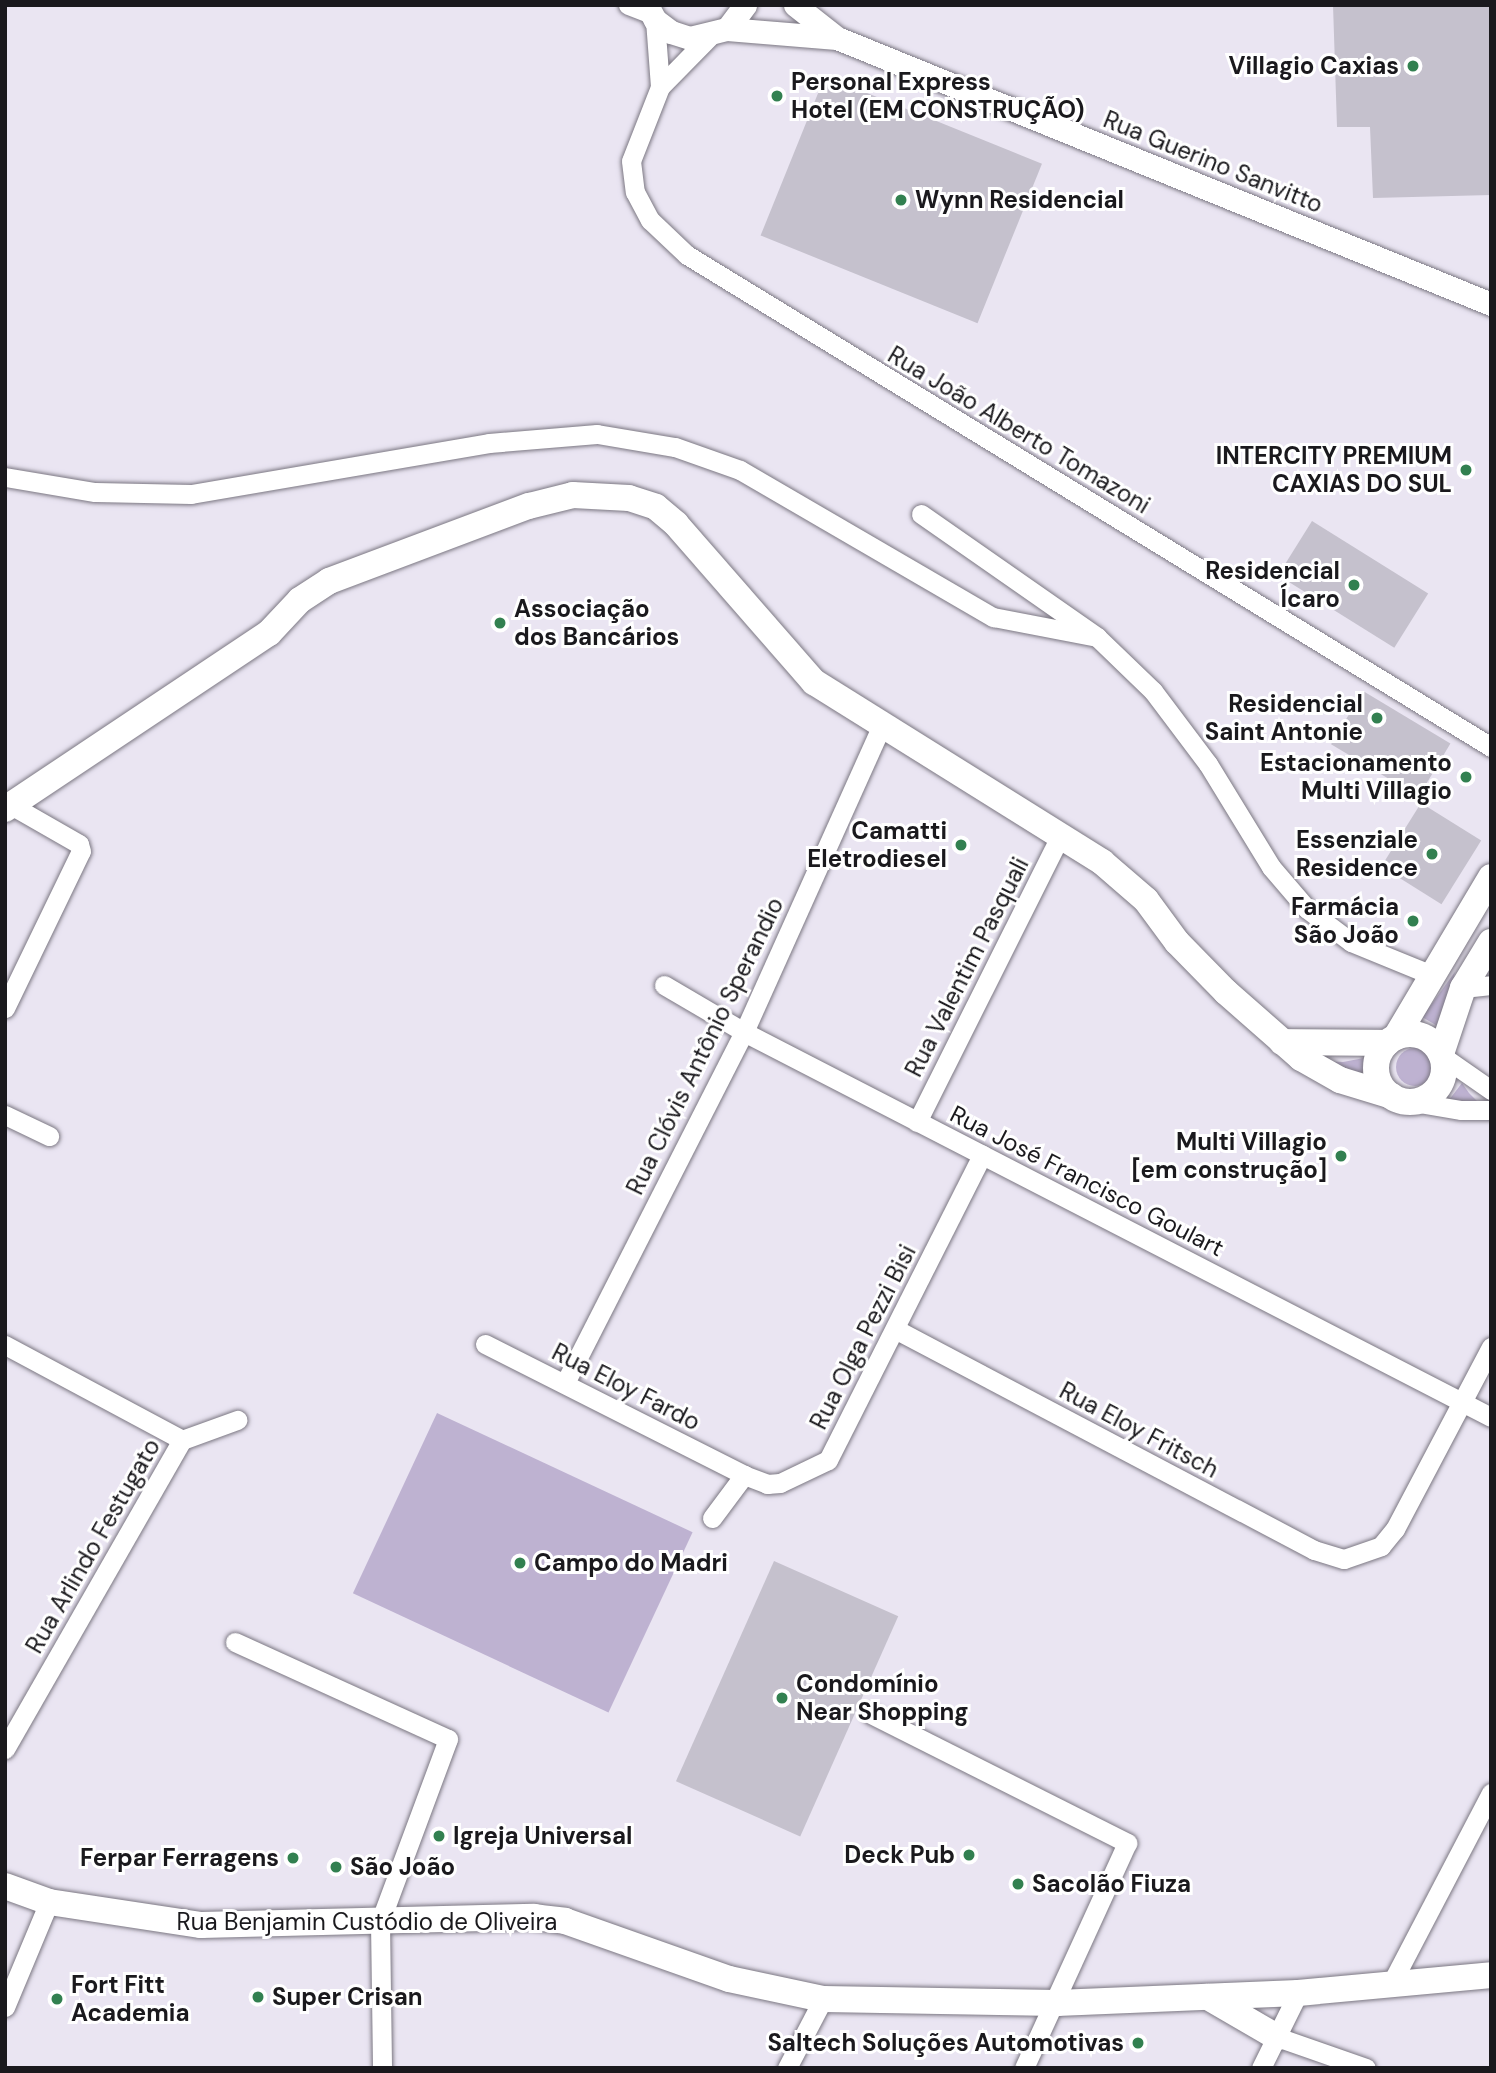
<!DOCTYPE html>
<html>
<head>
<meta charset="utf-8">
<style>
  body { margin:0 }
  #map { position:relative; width:1496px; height:2073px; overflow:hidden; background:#eae5f2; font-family:"DM Sans",sans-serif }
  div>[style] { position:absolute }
  .green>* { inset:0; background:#beb2d1; transform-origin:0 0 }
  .round { border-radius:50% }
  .building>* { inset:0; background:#c5c1cd; transform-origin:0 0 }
  .roads { filter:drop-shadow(0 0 2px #7b7782) drop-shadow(0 0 2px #7b7782) }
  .minor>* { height:19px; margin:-9.5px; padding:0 9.5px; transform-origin:9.5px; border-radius:9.5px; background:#fff }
  .tertiary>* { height:23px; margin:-11.5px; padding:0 11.5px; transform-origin:11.5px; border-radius:11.5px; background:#fff }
  .secondary>* { height:26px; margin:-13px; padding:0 13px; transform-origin:13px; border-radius:13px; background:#fff }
  .secondary>.ring { margin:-13px; padding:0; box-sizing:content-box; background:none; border:26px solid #fff; border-radius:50% }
  .dots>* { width:19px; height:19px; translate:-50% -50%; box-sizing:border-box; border:4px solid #fff; border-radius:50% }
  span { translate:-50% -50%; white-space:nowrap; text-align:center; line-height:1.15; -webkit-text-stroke:6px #fff; paint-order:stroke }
  .poi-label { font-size:24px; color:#1a191d; font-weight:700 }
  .right { translate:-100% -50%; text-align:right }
  .left { translate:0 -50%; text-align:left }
  .street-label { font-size:24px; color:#1a191d }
  .frame { position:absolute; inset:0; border:7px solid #1a191d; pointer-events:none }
</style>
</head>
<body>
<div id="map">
  <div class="green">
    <div style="clip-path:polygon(1455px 972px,1441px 1028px,1422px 1017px)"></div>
    <div class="round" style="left:1396px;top:1048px;width:38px;height:38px"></div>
    <div style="clip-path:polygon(1364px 1058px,1367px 1082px,1316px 1061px,1343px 1062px)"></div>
    <div style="clip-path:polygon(1462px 1083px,1469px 1093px,1479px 1103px,1449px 1100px)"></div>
    <div style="left:437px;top:1413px;width:282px;height:199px;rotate:25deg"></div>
  </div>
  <div class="building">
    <div style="clip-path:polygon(1333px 5px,1491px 5px,1491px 195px,1373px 198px,1370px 127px,1337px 127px)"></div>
    <div style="left:825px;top:76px;width:234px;height:172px;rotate:22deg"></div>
    <div style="left:1312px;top:521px;width:137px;height:64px;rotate:32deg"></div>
    <div style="left:1363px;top:691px;width:102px;height:62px;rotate:31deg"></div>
    <div style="left:1421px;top:803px;width:71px;height:75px;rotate:32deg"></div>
    <div style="left:774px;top:1561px;width:136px;height:241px;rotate:24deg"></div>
  </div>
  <div class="roads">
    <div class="minor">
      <div style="left:628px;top:5px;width:25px;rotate:21deg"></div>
      <div style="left:655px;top:20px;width:67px;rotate:85.7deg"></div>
      <div style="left:710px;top:36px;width:71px;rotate:134.4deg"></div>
      <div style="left:660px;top:87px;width:79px;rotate:111.4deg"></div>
      <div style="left:631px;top:161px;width:31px;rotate:83deg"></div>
      <div style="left:635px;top:192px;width:32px;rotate:62deg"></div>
      <div style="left:650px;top:220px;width:51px;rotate:43.4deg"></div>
      <div style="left:687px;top:255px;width:943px;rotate:31.46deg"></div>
      <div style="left:5px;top:477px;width:91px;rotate:9.5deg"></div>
      <div style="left:95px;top:492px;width:96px;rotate:1.2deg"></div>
      <div style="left:191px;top:494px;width:302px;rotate:-9.7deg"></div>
      <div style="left:489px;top:443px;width:108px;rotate:-4.8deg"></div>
      <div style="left:597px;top:434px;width:79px;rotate:9.5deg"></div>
      <div style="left:675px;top:447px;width:69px;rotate:19.5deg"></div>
      <div style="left:740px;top:470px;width:293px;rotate:30.2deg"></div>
      <div style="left:993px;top:617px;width:106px;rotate:10.9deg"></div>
      <div style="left:921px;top:514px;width:215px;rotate:34.9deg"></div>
      <div style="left:1097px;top:637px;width:78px;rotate:44deg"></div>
      <div style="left:1153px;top:691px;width:91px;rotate:53deg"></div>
      <div style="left:1208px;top:764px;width:121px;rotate:58.5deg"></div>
      <div style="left:1271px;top:867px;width:55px;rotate:49.4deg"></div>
      <div style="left:1307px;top:909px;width:55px;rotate:36.9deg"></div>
      <div style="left:1351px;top:942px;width:87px;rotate:22.2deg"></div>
      <div style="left:664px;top:985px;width:93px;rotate:30.4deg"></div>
      <div style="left:744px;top:1032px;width:840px;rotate:27.27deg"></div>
      <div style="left:1463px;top:988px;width:28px;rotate:-6deg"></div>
      <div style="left:5px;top:1008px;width:174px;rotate:-64.2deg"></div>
      <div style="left:81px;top:851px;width:7px;rotate:-106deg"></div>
      <div style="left:79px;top:844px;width:78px;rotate:-150.2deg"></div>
      <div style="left:1442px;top:1056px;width:60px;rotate:34.8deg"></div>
      <div style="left:1413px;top:1102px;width:49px;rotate:9.5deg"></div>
      <div style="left:1461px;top:1110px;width:30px"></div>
      <div style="left:5px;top:1115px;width:49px;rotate:25.5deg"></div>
      <div style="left:917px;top:1122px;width:321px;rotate:-63.4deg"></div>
      <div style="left:895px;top:1329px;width:474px;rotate:27.8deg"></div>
      <div style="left:1314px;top:1550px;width:31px;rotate:17deg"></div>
      <div style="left:1344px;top:1559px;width:39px;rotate:-19deg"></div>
      <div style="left:1381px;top:1546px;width:22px;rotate:-51deg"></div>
      <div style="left:1395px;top:1529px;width:206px;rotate:-62.2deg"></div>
      <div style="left:485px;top:1344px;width:290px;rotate:26.8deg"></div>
      <div style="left:744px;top:1475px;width:25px;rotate:21deg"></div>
      <div style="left:767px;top:1484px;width:13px;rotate:-4deg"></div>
      <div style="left:780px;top:1483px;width:53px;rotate:-25.6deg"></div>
      <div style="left:828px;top:1460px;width:342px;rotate:-63.2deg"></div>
      <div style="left:5px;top:1345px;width:201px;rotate:28.2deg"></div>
      <div style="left:182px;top:1440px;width:59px;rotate:-20deg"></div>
      <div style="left:565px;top:1383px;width:394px;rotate:-63deg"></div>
      <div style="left:744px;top:1032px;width:334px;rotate:-65.8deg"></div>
      <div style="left:712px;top:1518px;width:54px;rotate:-53.3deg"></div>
      <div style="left:235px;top:1642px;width:234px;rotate:24.5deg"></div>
      <div style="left:448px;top:1739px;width:195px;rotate:110.4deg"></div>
      <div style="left:380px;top:1922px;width:146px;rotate:89.2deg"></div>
      <div style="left:871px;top:1714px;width:287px;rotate:26.7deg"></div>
      <div style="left:1127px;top:1843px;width:247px;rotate:114.6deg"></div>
      <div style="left:5px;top:1749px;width:356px;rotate:-60.2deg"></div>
      <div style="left:1390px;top:1986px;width:218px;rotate:-62.4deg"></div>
      <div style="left:5px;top:2007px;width:114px;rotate:-67.3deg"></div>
      <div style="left:1277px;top:2037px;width:94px;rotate:19.2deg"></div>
      <div style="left:787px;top:2068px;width:78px;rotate:-62.4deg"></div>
      <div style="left:1261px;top:2068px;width:84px;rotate:-63.7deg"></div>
    </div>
    <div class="tertiary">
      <div style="left:647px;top:5px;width:17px;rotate:62deg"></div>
      <div style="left:655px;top:20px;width:20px;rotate:37deg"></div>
      <div style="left:671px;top:32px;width:20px;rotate:18deg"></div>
      <div style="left:690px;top:38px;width:38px;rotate:-14deg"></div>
      <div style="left:727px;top:29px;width:30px;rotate:-53deg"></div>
      <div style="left:795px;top:5px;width:53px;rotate:38.2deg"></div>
      <div style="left:727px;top:29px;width:110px;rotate:4.7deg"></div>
      <div style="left:837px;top:38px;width:706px;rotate:22.13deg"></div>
    </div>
    <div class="secondary">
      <div style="left:5px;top:809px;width:317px;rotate:-33.7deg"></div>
      <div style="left:269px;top:633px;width:45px;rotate:-46.8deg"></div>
      <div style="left:300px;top:600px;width:35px;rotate:-33deg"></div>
      <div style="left:329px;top:581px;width:214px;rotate:-20.6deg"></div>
      <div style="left:529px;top:506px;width:45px;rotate:-14deg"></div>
      <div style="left:573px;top:495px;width:56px;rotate:3.1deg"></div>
      <div style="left:629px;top:498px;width:28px;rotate:18deg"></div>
      <div style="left:656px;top:507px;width:26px;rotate:40deg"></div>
      <div style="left:676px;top:524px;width:210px;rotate:48.9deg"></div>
      <div style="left:814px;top:682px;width:340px;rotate:32deg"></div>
      <div style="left:1102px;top:862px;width:58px;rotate:40.8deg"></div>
      <div style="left:1146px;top:900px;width:52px;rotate:53.6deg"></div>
      <div style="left:1177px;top:942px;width:70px;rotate:45.6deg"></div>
      <div style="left:1226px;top:992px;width:100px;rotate:41.3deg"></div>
      <div style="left:1301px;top:1058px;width:45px;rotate:29.4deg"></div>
      <div style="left:1340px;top:1080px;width:54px;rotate:17.1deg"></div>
      <div class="ring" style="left:1376px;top:1034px;width:42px;height:42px"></div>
      <div style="left:1396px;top:1037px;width:186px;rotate:-59.3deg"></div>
      <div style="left:1282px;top:1042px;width:105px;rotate:0.5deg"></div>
      <div style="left:1441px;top:1054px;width:70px;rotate:-71.6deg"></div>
      <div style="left:1463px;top:988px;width:54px;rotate:-58.7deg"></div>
      <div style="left:5px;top:1886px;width:47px;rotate:20deg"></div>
      <div style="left:49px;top:1902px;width:154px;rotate:8.6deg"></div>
      <div style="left:201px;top:1925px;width:333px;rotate:-1.4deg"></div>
      <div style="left:534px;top:1917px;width:31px;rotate:7deg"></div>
      <div style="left:565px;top:1921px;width:174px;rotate:19.5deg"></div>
      <div style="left:729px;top:1979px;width:96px;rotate:12deg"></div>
      <div style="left:823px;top:1999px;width:234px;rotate:1deg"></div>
      <div style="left:1057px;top:2003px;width:241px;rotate:-2.4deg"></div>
      <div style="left:1298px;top:1993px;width:194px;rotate:-5.3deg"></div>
      <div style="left:1208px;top:1997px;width:80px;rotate:30.1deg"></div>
    </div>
  </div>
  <div class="dots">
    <div style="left:1413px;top:66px;background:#328050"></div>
    <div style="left:777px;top:96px;background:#328050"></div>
    <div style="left:901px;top:200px;background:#328050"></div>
    <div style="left:1466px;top:470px;background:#328050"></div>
    <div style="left:1354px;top:585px;background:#328050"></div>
    <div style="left:500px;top:623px;background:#328050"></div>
    <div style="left:1377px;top:718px;background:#328050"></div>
    <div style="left:1466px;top:777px;background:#328050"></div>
    <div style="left:961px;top:845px;background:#328050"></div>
    <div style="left:1432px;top:854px;background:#328050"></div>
    <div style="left:1413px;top:921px;background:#328050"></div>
    <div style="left:1341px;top:1156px;background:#328050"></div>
    <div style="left:520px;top:1563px;background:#328050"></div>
    <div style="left:782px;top:1698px;background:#328050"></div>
    <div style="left:439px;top:1836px;background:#328050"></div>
    <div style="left:969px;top:1855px;background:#328050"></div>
    <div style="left:293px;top:1858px;background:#328050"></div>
    <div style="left:336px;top:1867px;background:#328050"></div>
    <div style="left:1018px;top:1884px;background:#328050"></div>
    <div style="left:258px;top:1997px;background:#328050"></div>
    <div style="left:57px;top:1999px;background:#328050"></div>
    <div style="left:1138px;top:2043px;background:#328050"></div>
  </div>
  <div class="poi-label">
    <span class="right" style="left:1399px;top:66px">Villagio Caxias</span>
    <span class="left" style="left:791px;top:96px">Personal Express<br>Hotel (EM CONSTRUÇÃO)</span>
    <span class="left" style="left:915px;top:200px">Wynn Residencial</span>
    <span class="right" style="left:1452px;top:470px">INTERCITY PREMIUM<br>CAXIAS DO SUL</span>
    <span class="right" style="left:1340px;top:585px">Residencial<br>Ícaro</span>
    <span class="left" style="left:514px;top:623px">Associação<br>dos Bancários</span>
    <span class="right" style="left:1363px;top:718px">Residencial<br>Saint Antonie</span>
    <span class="right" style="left:1452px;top:777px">Estacionamento<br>Multi Villagio</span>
    <span class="right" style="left:947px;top:845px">Camatti<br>Eletrodiesel</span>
    <span class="right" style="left:1418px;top:854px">Essenziale<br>Residence</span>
    <span class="right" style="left:1399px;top:921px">Farmácia<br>São João</span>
    <span class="right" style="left:1327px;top:1156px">Multi Villagio<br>[em construção]</span>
    <span class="left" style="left:534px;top:1563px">Campo do Madri</span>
    <span class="left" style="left:796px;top:1698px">Condomínio<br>Near Shopping</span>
    <span class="left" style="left:453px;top:1836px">Igreja Universal</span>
    <span class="right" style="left:955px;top:1855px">Deck Pub</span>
    <span class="right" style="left:279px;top:1858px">Ferpar Ferragens</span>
    <span class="left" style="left:350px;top:1867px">São João</span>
    <span class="left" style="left:1032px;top:1884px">Sacolão Fiuza</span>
    <span class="left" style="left:71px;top:1999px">Fort Fitt<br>Academia</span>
    <span class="left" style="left:272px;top:1997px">Super Crisan</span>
    <span class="right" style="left:1124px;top:2043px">Saltech Soluções Automotivas</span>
  </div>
  <div class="street-label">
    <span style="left:1213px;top:162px;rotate:22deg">Rua Guerino Sanvitto</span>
    <span style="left:1019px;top:430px;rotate:31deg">Rua João Alberto Tomazoni</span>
    <span style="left:967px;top:967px;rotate:-63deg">Rua Valentim Pasquali</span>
    <span style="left:705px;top:1046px;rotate:-64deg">Rua Clóvis Antônio Sperandio</span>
    <span style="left:1087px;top:1181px;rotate:27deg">Rua José Francisco Goulart</span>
    <span style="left:863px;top:1337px;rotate:-63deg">Rua Olga Pezzi Bisi</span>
    <span style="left:626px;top:1387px;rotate:27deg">Rua Eloy Fardo</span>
    <span style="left:1139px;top:1430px;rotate:28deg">Rua Eloy Fritsch</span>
    <span style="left:93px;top:1546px;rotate:-60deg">Rua Arlindo Festugato</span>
    <span style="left:367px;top:1922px">Rua Benjamin Custódio de Oliveira</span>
  </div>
  <div class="frame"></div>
</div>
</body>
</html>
